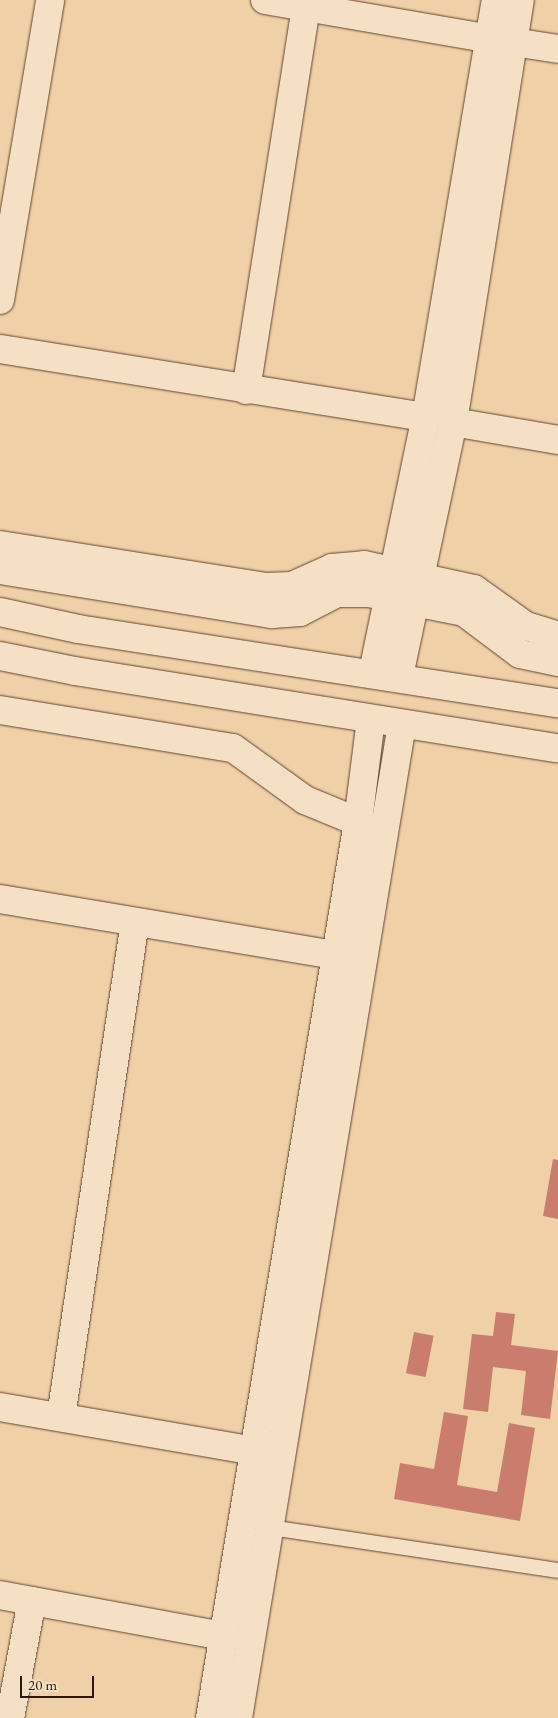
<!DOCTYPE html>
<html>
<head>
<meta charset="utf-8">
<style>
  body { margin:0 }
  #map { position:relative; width:558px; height:1718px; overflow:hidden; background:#efd0a7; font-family:"EB Garamond",serif }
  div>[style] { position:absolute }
  .building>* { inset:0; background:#ca7d6d; transform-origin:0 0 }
  .roads { filter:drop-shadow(0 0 1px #624431) drop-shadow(0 0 1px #624431) }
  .service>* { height:15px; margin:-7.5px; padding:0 7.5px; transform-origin:7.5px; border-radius:7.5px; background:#f5e0c6 }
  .minor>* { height:28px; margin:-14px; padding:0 14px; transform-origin:14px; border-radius:14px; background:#f5e0c6 }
  .tertiary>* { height:28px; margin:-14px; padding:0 14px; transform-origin:14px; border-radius:14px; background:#f5e0c6 }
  span { translate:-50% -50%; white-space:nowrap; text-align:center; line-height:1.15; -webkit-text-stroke:5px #f5e0c6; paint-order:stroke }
  .scale { position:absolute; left:20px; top:1676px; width:74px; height:22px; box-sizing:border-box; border:2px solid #33160a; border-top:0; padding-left:6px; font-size:15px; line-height:18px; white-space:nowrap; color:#33160a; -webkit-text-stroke:4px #f5e0c6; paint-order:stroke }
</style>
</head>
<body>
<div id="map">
  <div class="building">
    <div style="clip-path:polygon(553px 1159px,558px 1160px,558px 1219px,543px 1216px)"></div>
    <div style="clip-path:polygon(496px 1312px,515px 1314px,511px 1345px,558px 1351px,550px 1419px,521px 1415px,526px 1371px,493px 1367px,488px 1412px,463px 1409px,472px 1334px,493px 1336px)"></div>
    <div style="left:414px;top:1332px;width:20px;height:42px;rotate:11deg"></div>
    <div style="clip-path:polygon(444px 1412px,468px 1416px,457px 1485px,497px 1492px,509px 1423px,535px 1428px,520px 1521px,394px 1499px,400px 1463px,434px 1469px)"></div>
  </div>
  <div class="roads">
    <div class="service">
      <div style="left:263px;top:1526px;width:298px;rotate:8.5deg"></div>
    </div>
    <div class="minor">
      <div style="left:265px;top:0;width:228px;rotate:9.8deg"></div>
      <div style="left:513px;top:42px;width:46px;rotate:8.8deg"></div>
      <div style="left:0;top:300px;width:304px;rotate:-80.5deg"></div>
      <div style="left:0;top:349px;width:431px;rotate:9.1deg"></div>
      <div style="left:246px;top:390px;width:388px;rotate:-81.1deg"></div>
      <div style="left:453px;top:422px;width:107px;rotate:9.7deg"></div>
      <div style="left:0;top:612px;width:80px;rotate:12.3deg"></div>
      <div style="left:78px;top:629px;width:486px;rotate:8.8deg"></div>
      <div style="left:0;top:656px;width:76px;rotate:11.3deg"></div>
      <div style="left:75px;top:671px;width:489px;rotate:9.1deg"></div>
      <div style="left:0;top:710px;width:236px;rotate:9.3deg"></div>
      <div style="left:233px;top:748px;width:89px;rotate:35.8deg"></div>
      <div style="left:305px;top:800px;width:74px;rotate:22.4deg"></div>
      <div style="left:0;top:899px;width:357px;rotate:9.5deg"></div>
      <div style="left:0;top:1407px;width:258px;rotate:9.8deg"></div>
      <div style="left:61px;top:1417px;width:500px;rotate:-81.5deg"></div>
      <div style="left:0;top:1595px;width:228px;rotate:10.4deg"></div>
      <div style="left:10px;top:1718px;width:119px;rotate:-79.4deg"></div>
      <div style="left:210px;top:1718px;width:908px;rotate:-80.62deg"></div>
      <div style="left:358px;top:822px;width:104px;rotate:-82.8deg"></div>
      <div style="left:238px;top:1718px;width:1007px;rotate:-80.63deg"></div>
    </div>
    <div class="tertiary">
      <div style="left:0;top:545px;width:268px;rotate:9deg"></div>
      <div style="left:265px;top:587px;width:27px;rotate:-2deg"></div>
      <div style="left:292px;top:586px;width:44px;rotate:-24.2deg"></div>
      <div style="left:332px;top:568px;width:32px;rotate:-5deg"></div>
      <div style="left:364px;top:565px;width:113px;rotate:12.3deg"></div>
      <div style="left:474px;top:589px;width:64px;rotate:35.4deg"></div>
      <div style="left:526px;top:626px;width:34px;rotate:17deg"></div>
      <div style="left:0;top:570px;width:276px;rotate:9.2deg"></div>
      <div style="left:272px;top:614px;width:28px;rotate:-4deg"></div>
      <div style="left:300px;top:612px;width:42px;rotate:-27.2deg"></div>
      <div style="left:337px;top:593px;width:32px"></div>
      <div style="left:369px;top:593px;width:97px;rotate:11.3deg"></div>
      <div style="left:464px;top:612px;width:70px;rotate:36.9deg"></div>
      <div style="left:520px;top:654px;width:39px;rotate:12deg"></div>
      <div style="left:373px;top:672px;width:260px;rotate:-78.3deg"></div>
      <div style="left:426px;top:417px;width:423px;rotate:-80.5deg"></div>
      <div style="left:399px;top:676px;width:260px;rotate:-78deg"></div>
      <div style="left:453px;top:422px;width:427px;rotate:-81deg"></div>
    </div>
  </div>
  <div class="scale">20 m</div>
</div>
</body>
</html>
